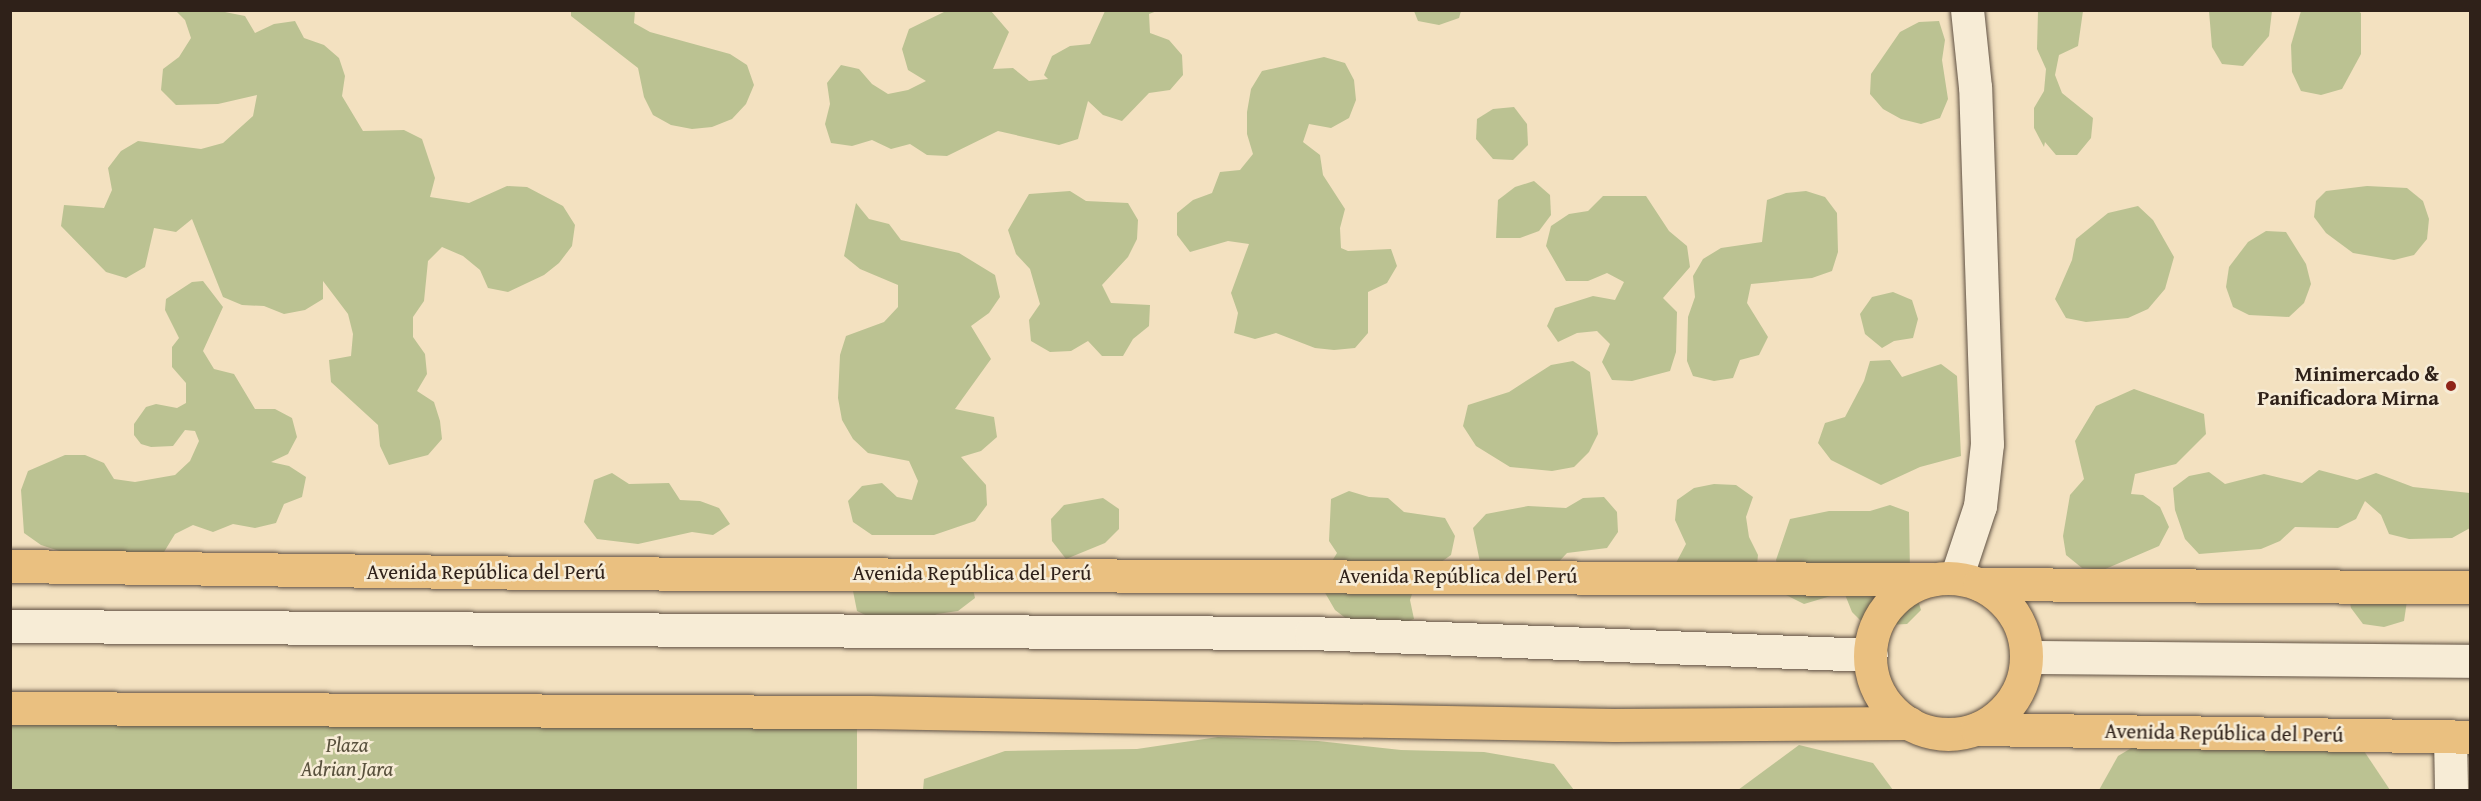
<!DOCTYPE html>
<html>
<head>
<meta charset="utf-8">
<style>
  body { margin:0 }
  #map { position:relative; width:2481px; height:801px; overflow:hidden; background:#f3e1c0; font-family:"Gentium Book Plus",serif }
  div>[style] { position:absolute }
  .green>* { inset:0; background:#bbc292; transform-origin:0 0 }
  .roads { filter:drop-shadow(0 0 2px #605143) drop-shadow(0 0 2px #605143) }
  .minor>* { height:33px; margin:-16.5px; padding:0 16.5px; transform-origin:16.5px; border-radius:16.5px; background:#f7ecd6 }
  .highway>* { height:33px; margin:-16.5px; padding:0 16.5px; transform-origin:16.5px; border-radius:16.5px; background:#eac080 }
  .highway>.ring { margin:-16.5px; padding:0; box-sizing:content-box; background:none; border:33px solid #eac080; border-radius:50% }
  .dots>* { width:16px; height:16px; translate:-50% -50%; box-sizing:border-box; border:3px solid #f7ecd6; border-radius:50% }
  span { translate:-50% -50%; white-space:nowrap; text-align:center; line-height:1.15; -webkit-text-stroke:5px #f7ecd6; paint-order:stroke }
  .poi-label { font-size:21px; color:#2f2119; font-weight:700 }
  .right { translate:-100% -50%; text-align:right }
  .street-label { font-size:21px; color:#2f2119 }
  .park-label { font-size:21px; color:#59513d; font-style:italic }
  .frame { position:absolute; inset:0; border:12px solid #2f2119; pointer-events:none }
</style>
</head>
<body>
<div id="map">
  <div class="green">
    <div style="clip-path:polygon(176px 11px,220px 11px,245px 16px,255px 33px,274px 24px,295px 21px,304px 38px,324px 45px,339px 58px,345px 76px,342px 96px,363px 131px,404px 130px,422px 139px,435px 178px,430px 197px,469px 203px,507px 186px,527px 187px,563px 206px,575px 225px,572px 246px,559px 263px,544px 275px,508px 292px,488px 288px,480px 270px,463px 256px,442px 247px,428px 261px,424px 301px,413px 317px,413px 337px,425px 354px,427px 374px,417px 391px,434px 402px,440px 421px,442px 439px,428px 455px,389px 465px,380px 446px,378px 425px,331px 382px,329px 360px,351px 356px,353px 334px,348px 314px,323px 281px,323px 299px,305px 310px,284px 314px,264px 306px,242px 305px,223px 297px,192px 219px,176px 232px,154px 228px,145px 267px,126px 278px,106px 272px,61px 226px,64px 205px,104px 208px,112px 190px,108px 168px,121px 151px,138px 141px,201px 149px,223px 143px,253px 116px,257px 95px,218px 104px,176px 105px,161px 90px,163px 69px,179px 57px,191px 38px,185px 20px)"></div>
    <div style="clip-path:polygon(571px 11px,635px 11px,634px 23px,650px 32px,730px 54px,747px 65px,754px 85px,746px 104px,732px 119px,712px 127px,692px 129px,671px 125px,653px 115px,644px 97px,638px 68px,571px 16px)"></div>
    <div style="clip-path:polygon(946px 11px,991px 11px,1009px 32px,993px 69px,1013px 68px,1029px 81px,1048px 79px,1044px 75px,1052px 56px,1070px 46px,1090px 44px,1105px 11px,1157px 11px,1149px 14px,1150px 33px,1169px 40px,1182px 55px,1183px 75px,1170px 90px,1149px 93px,1122px 121px,1103px 115px,1088px 101px,1078px 139px,1059px 145px,998px 131px,947px 156px,927px 155px,910px 144px,891px 149px,872px 140px,852px 146px,831px 143px,825px 124px,830px 104px,827px 83px,841px 65px,859px 69px,872px 84px,888px 94px,908px 90px,926px 81px,908px 70px,902px 49px,909px 29px)"></div>
    <div style="clip-path:polygon(1414px 11px,1461px 11px,1459px 18px,1439px 25px,1418px 21px)"></div>
    <div style="clip-path:polygon(2038px 11px,2083px 11px,2078px 46px,2059px 55px,2055px 75px,2062px 93px,2093px 118px,2091px 138px,2077px 155px,2056px 155px,2045px 142px,2044px 147px,2034px 128px,2034px 108px,2044px 91px,2046px 69px,2037px 49px)"></div>
    <div style="clip-path:polygon(2209px 11px,2272px 11px,2269px 36px,2243px 66px,2222px 64px,2212px 47px)"></div>
    <div style="clip-path:polygon(2358px 11px,2361px 13px,2361px 54px,2342px 89px,2321px 95px,2301px 91px,2292px 72px,2291px 45px,2301px 11px)"></div>
    <div style="clip-path:polygon(1939px 21px,1945px 40px,1942px 60px,1948px 99px,1940px 118px,1921px 124px,1901px 119px,1883px 109px,1870px 94px,1871px 74px,1900px 32px,1919px 22px)"></div>
    <div style="clip-path:polygon(1324px 57px,1345px 63px,1354px 80px,1356px 100px,1349px 118px,1331px 128px,1309px 124px,1303px 142px,1320px 155px,1323px 175px,1345px 209px,1340px 228px,1341px 248px,1348px 251px,1391px 249px,1397px 266px,1387px 283px,1368px 292px,1368px 333px,1355px 348px,1334px 350px,1315px 348px,1276px 333px,1255px 339px,1234px 333px,1238px 313px,1231px 293px,1249px 244px,1228px 241px,1190px 252px,1177px 235px,1177px 213px,1193px 200px,1212px 193px,1220px 172px,1240px 170px,1253px 154px,1247px 134px,1247px 112px,1251px 89px,1262px 71px)"></div>
    <div style="clip-path:polygon(1514px 107px,1527px 124px,1528px 145px,1513px 160px,1493px 159px,1476px 139px,1477px 119px,1493px 109px)"></div>
    <div style="clip-path:polygon(1534px 181px,1550px 195px,1551px 215px,1539px 231px,1520px 238px,1496px 238px,1498px 200px,1515px 187px)"></div>
    <div style="clip-path:polygon(2367px 186px,2407px 188px,2423px 201px,2429px 219px,2427px 239px,2414px 255px,2394px 260px,2353px 253px,2326px 233px,2314px 217px,2316px 201px,2326px 191px)"></div>
    <div style="clip-path:polygon(1070px 191px,1086px 201px,1128px 203px,1138px 220px,1137px 239px,1128px 257px,1102px 285px,1111px 303px,1150px 305px,1149px 326px,1133px 339px,1123px 356px,1102px 356px,1088px 341px,1071px 351px,1050px 352px,1031px 341px,1029px 320px,1040px 304px,1030px 269px,1016px 254px,1008px 230px,1029px 194px)"></div>
    <div style="clip-path:polygon(1806px 191px,1825px 197px,1837px 213px,1838px 252px,1832px 271px,1812px 278px,1751px 284px,1747px 303px,1768px 337px,1759px 355px,1740px 360px,1733px 378px,1714px 381px,1693px 376px,1687px 361px,1688px 317px,1695px 297px,1693px 276px,1703px 259px,1721px 248px,1762px 242px,1767px 200px,1786px 193px)"></div>
    <div style="clip-path:polygon(1603px 196px,1646px 196px,1669px 231px,1687px 246px,1690px 267px,1663px 298px,1677px 312px,1676px 352px,1670px 371px,1632px 381px,1612px 380px,1602px 362px,1610px 344px,1597px 331px,1577px 333px,1558px 342px,1547px 326px,1555px 308px,1593px 296px,1615px 300px,1624px 282px,1607px 273px,1588px 281px,1566px 281px,1546px 246px,1551px 226px,1569px 214px,1588px 211px)"></div>
    <div style="clip-path:polygon(856px 203px,869px 219px,889px 224px,901px 240px,959px 253px,995px 275px,1000px 297px,989px 313px,971px 326px,991px 359px,955px 409px,994px 417px,997px 437px,981px 451px,961px 457px,986px 485px,987px 505px,975px 521px,934px 535px,872px 535px,853px 522px,848px 501px,862px 486px,882px 483px,897px 497px,912px 500px,918px 481px,909px 461px,868px 453px,853px 439px,842px 420px,838px 398px,840px 355px,846px 336px,884px 322px,898px 307px,898px 285px,860px 269px,844px 256px)"></div>
    <div style="clip-path:polygon(2138px 206px,2153px 220px,2174px 257px,2165px 289px,2148px 309px,2128px 318px,2086px 322px,2066px 318px,2055px 299px,2072px 260px,2076px 239px,2108px 213px)"></div>
    <div style="clip-path:polygon(2266px 231px,2286px 232px,2306px 264px,2311px 284px,2304px 303px,2289px 317px,2249px 315px,2233px 307px,2226px 287px,2229px 267px,2248px 242px)"></div>
    <div style="clip-path:polygon(203px 281px,223px 307px,203px 351px,214px 369px,234px 374px,255px 409px,275px 409px,292px 418px,297px 437px,288px 454px,271px 462px,289px 466px,306px 477px,302px 497px,284px 504px,276px 523px,255px 528px,233px 524px,213px 532px,193px 525px,175px 534px,164px 552px,102px 565px,41px 545px,24px 533px,21px 490px,28px 471px,65px 455px,85px 455px,104px 463px,114px 479px,135px 482px,175px 475px,190px 461px,199px 441px,195px 431px,185px 430px,173px 446px,151px 447px,141px 444px,134px 435px,134px 424px,146px 407px,156px 404px,177px 408px,186px 403px,186px 383px,172px 367px,172px 347px,179px 338px,165px 310px,166px 299px,192px 282px)"></div>
    <div style="clip-path:polygon(1893px 292px,1912px 300px,1918px 319px,1913px 338px,1894px 341px,1882px 348px,1865px 334px,1860px 314px,1872px 297px)"></div>
    <div style="clip-path:polygon(1890px 360px,1902px 377px,1941px 364px,1957px 376px,1961px 456px,1920px 467px,1881px 485px,1831px 460px,1818px 443px,1825px 423px,1845px 417px,1864px 381px,1870px 361px)"></div>
    <div style="clip-path:polygon(1573px 361px,1590px 372px,1598px 434px,1589px 452px,1574px 467px,1552px 471px,1510px 467px,1476px 446px,1463px 426px,1468px 405px,1509px 392px,1551px 365px)"></div>
    <div style="clip-path:polygon(2134px 389px,2204px 414px,2206px 434px,2176px 464px,2135px 474px,2131px 494px,2143px 495px,2160px 507px,2169px 527px,2159px 546px,2103px 570px,2082px 568px,2066px 555px,2063px 536px,2070px 495px,2084px 479px,2075px 441px,2096px 406px)"></div>
    <div style="clip-path:polygon(2319px 470px,2357px 480px,2376px 473px,2413px 487px,2470px 493px,2470px 528px,2452px 538px,2409px 539px,2389px 534px,2381px 515px,2365px 501px,2356px 519px,2338px 528px,2295px 527px,2280px 541px,2261px 549px,2199px 554px,2185px 539px,2175px 510px,2173px 488px,2189px 476px,2209px 472px,2225px 484px,2264px 474px,2302px 483px)"></div>
    <div style="clip-path:polygon(612px 473px,629px 484px,669px 483px,680px 500px,700px 501px,719px 508px,730px 524px,713px 535px,692px 532px,638px 544px,597px 539px,584px 522px,594px 480px)"></div>
    <div style="clip-path:polygon(1714px 484px,1736px 485px,1753px 497px,1746px 517px,1749px 537px,1758px 555px,1756px 575px,1676px 563px,1686px 544px,1675px 520px,1677px 500px,1694px 488px)"></div>
    <div style="clip-path:polygon(1349px 491px,1369px 497px,1388px 498px,1404px 512px,1445px 518px,1455px 536px,1451px 555px,1417px 579px,1410px 600px,1414px 619px,1395px 626px,1352px 623px,1335px 610px,1324px 591px,1326px 571px,1337px 553px,1329px 541px,1331px 499px)"></div>
    <div style="clip-path:polygon(1604px 497px,1617px 512px,1618px 532px,1607px 548px,1567px 553px,1553px 568px,1482px 572px,1473px 528px,1486px 514px,1528px 506px,1566px 508px,1583px 498px)"></div>
    <div style="clip-path:polygon(1103px 498px,1119px 509px,1119px 529px,1105px 543px,1066px 559px,1052px 541px,1051px 519px,1064px 505px)"></div>
    <div style="clip-path:polygon(1890px 505px,1909px 512px,1910px 573px,1921px 610px,1907px 624px,1866px 626px,1852px 612px,1844px 592px,1804px 604px,1784px 594px,1776px 560px,1790px 519px,1829px 511px,1870px 511px)"></div>
    <div style="clip-path:polygon(971px 580px,975px 598px,958px 611px,937px 614px,901px 632px,857px 611px,853px 591px)"></div>
    <div style="clip-path:polygon(2347px 587px,2407px 601px,2404px 621px,2384px 627px,2363px 624px,2351px 608px)"></div>
    <div style="left:11px;top:722px;width:846px;height:68px"></div>
    <div style="clip-path:polygon(2160px 731px,2362px 748px,2390px 790px,2099px 790px,2118px 756px)"></div>
    <div style="clip-path:polygon(1218px 737px,1318px 741px,1401px 750px,1484px 752px,1554px 764px,1574px 790px,923px 790px,924px 779px,1005px 751px,1137px 749px)"></div>
    <div style="clip-path:polygon(1799px 745px,1873px 763px,1893px 790px,1738px 790px)"></div>
  </div>
  <div class="roads">
    <div class="minor">
      <div style="left:1956px;top:578px;width:76px;rotate:-71.6deg"></div>
      <div style="left:1980px;top:506px;width:62px;rotate:-83.6deg"></div>
      <div style="left:1987px;top:444px;width:357px;rotate:-91.9deg"></div>
      <div style="left:1975px;top:87px;width:77px;rotate:-95.9deg"></div>
      <div style="left:10px;top:626px;width:1301px;rotate:0.31deg"></div>
      <div style="left:1311px;top:633px;width:560px;rotate:2.25deg"></div>
      <div style="left:2026px;top:657px;width:444px;rotate:0.5deg"></div>
      <div style="left:2450px;top:736px;width:54px;rotate:88.9deg"></div>
    </div>
    <div class="highway">
      <div style="left:10px;top:566px;width:533px;rotate:0.75deg"></div>
      <div style="left:543px;top:573px;width:1390px;rotate:0.25deg"></div>
      <div class="ring" style="left:1870px;top:578px;width:123px;height:123px"></div>
      <div style="left:1979px;top:584px;width:491px;rotate:0.4deg"></div>
      <div style="left:10px;top:708px;width:859px;rotate:0.27deg"></div>
      <div style="left:869px;top:712px;width:745px;rotate:1deg"></div>
      <div style="left:1614px;top:725px;width:295px;rotate:-0.4deg"></div>
      <div style="left:1977px;top:729px;width:493px;rotate:0.9deg"></div>
    </div>
  </div>
  <div class="dots">
    <div style="left:2451px;top:386px;background:#8f2418"></div>
  </div>
  <div class="poi-label">
    <span class="right" style="left:2439px;top:386px">Minimercado &amp;<br>Panificadora Mirna</span>
  </div>
  <div class="street-label">
    <span style="left:486px;top:572px">Avenida República del Perú</span>
    <span style="left:972px;top:573px">Avenida República del Perú</span>
    <span style="left:1458px;top:576px">Avenida República del Perú</span>
    <span style="left:2224px;top:733px;rotate:1deg">Avenida República del Perú</span>
  </div>
  <div class="park-label">
    <span style="left:347px;top:757px">Plaza<br>Adrian Jara</span>
  </div>
  <div class="frame"></div>
</div>
</body>
</html>
